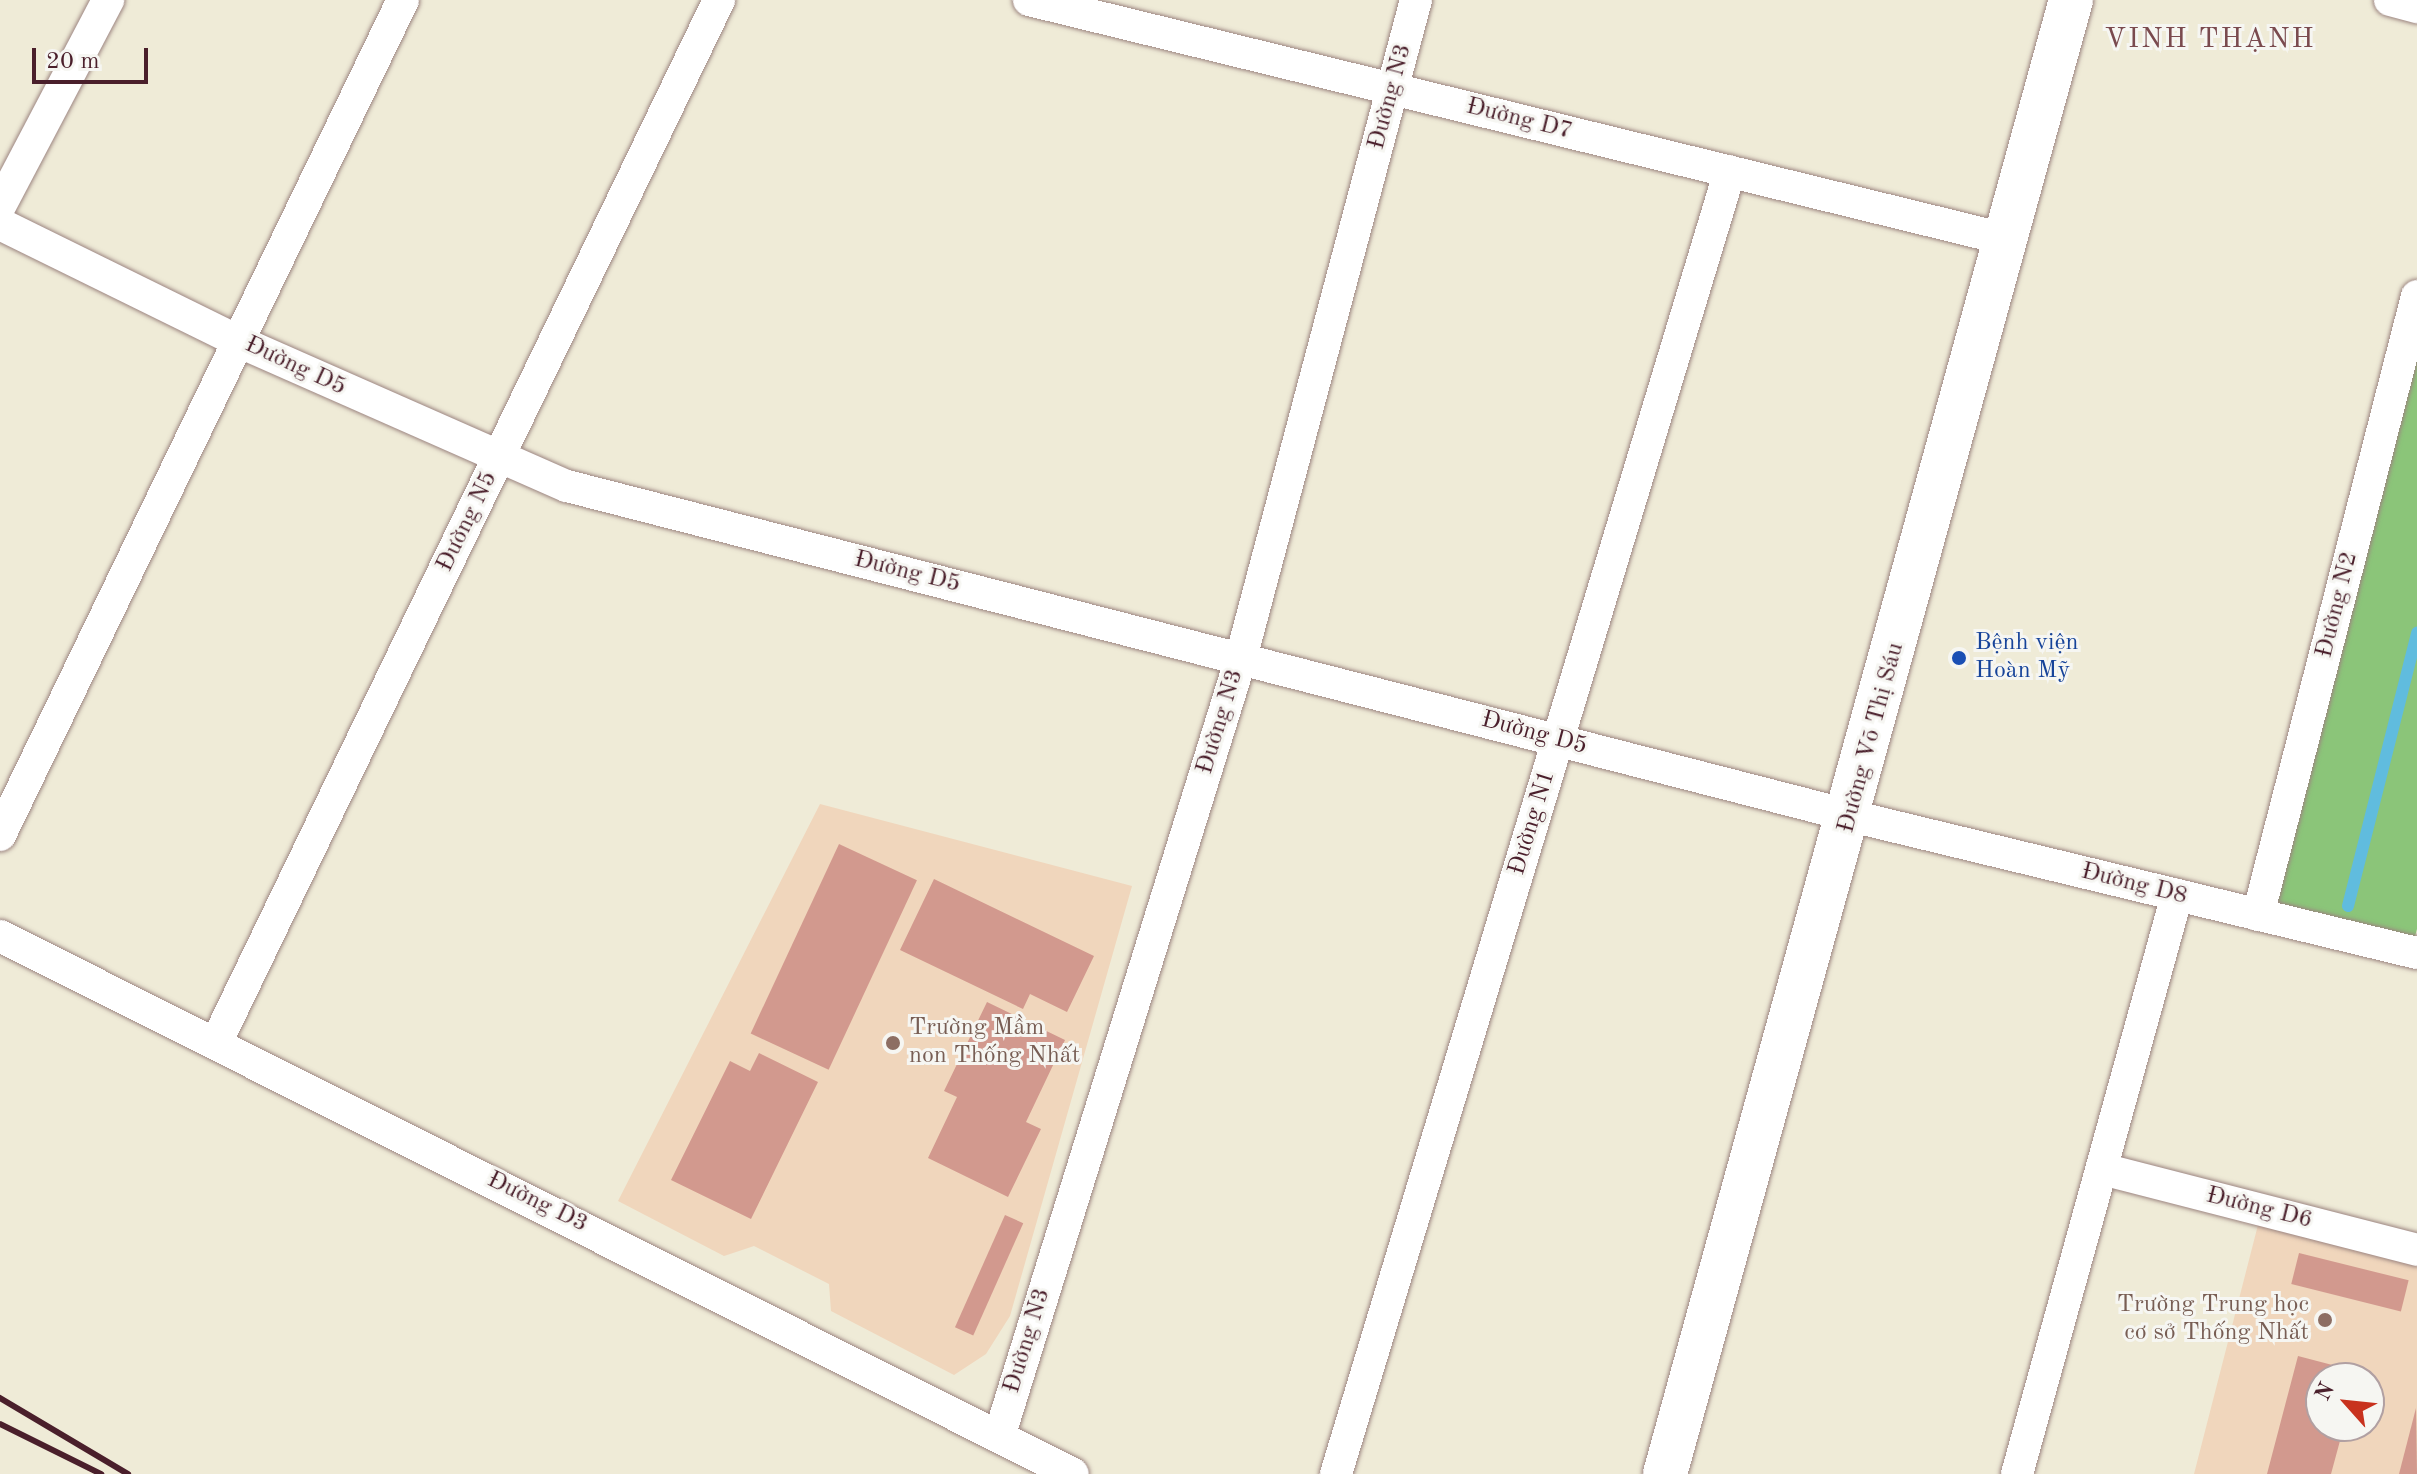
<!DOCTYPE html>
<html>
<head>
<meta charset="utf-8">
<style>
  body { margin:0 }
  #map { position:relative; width:2417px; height:1474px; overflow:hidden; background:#efebd7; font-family:"Old Standard TT",serif }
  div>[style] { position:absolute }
  .built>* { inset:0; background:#f0d6bc }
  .green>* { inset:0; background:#8bc579 }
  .stream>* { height:12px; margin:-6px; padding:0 6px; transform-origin:6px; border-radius:6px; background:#60bcde }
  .building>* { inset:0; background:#d2998e; transform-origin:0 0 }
  .roads { filter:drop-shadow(0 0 2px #9c8581) drop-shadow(0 0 2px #9c8581) }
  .minor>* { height:32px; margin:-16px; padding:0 16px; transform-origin:16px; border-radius:16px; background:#fff }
  .secondary>* { height:44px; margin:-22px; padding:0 22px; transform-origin:22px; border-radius:22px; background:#fff }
  .rail>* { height:6px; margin:-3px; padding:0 3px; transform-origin:3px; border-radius:3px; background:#4a1f2b }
  .dots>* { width:22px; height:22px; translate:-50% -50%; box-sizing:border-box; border:4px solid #f6f6f2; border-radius:50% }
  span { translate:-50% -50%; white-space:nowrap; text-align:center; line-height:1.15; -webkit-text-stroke:6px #f6f6f2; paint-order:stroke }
  .street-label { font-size:24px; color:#4a1f2b }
  .transit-label { font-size:24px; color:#164399 }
  .left { translate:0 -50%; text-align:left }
  .education-label { font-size:24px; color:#785e54 }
  .right { translate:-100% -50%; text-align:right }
  .quarter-label { font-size:28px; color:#7a4a4e; letter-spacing:2px }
  .north { position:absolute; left:2305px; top:1362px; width:80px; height:80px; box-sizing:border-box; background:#f6f6f2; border:2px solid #b1a0a2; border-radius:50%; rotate:297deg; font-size:22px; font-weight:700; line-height:32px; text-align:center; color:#4a1f2b }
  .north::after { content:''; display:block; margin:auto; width:28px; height:36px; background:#c8321e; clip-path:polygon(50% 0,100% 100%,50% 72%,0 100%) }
  .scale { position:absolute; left:32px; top:48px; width:116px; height:36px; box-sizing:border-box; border:4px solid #4a1f2b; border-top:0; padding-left:10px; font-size:24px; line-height:28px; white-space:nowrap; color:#4a1f2b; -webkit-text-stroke:6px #f6f6f2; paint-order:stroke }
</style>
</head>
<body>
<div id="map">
  <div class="built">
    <div style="clip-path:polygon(820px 804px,1132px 886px,1010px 1316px,986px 1354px,954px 1375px,831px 1311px,829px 1284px,754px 1246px,724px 1256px,618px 1201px)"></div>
    <div style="clip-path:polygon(evenodd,2259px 1221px,2417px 1263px,2417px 1474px,2194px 1474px,2259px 1221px,2321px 1378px,2369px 1378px,2369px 1426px,2321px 1426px,2321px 1378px)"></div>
  </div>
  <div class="green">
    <div style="clip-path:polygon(2417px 301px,2417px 929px,2413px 944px,2272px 910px)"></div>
  </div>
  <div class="stream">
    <div style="left:2348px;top:906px;width:282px;rotate:-75.8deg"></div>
  </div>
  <div class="building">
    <div style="left:839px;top:844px;width:86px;height:209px;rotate:25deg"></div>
    <div style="clip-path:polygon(934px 879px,1094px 956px,1067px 1012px,1030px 994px,1023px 1009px,900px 950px)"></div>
    <div style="clip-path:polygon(987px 1002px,1065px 1040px,1026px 1122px,1041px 1129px,1008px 1197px,928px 1158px,957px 1097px,944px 1091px)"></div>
    <div style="clip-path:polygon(759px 1053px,818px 1082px,751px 1219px,671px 1180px,730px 1061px,750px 1071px)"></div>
    <div style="left:1005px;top:1215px;width:20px;height:123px;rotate:24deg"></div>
    <div style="left:2299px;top:1253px;width:113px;height:32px;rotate:14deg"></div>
    <div style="clip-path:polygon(2298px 1356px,2359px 1372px,2357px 1378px,2321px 1378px,2321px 1426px,2344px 1426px,2331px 1474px,2267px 1474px)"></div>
    <div style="clip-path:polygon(2416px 1408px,2417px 1474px,2399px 1474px)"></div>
  </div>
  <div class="roads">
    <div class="minor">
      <div style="left:1029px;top:0;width:1009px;rotate:13.76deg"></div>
      <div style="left:2390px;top:0;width:28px;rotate:15deg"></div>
      <div style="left:0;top:206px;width:233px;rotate:-62.3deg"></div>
      <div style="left:0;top:224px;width:267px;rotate:26.2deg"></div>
      <div style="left:240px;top:342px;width:357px;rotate:23.8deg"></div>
      <div style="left:567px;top:486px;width:1326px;rotate:14.41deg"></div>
      <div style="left:1851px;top:816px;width:582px;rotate:13.61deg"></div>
      <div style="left:0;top:835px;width:927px;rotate:-64.24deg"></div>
      <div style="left:2258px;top:915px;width:639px;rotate:-75.59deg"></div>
      <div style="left:0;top:936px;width:1200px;rotate:26.63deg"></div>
      <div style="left:216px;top:1043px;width:1158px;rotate:-64.25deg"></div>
      <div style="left:2102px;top:1169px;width:325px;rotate:14.4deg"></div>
      <div style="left:999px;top:1437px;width:816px;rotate:-72.74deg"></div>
      <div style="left:1241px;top:658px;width:681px;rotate:-75.11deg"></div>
      <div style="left:1336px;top:1474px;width:1361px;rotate:-73.18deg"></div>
      <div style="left:2017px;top:1474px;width:601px;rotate:-74.55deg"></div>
    </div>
    <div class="secondary">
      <div style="left:1665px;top:1474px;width:1529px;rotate:-74.6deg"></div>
    </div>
  </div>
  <div class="rail">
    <div style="left:0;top:1398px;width:149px;rotate:30.7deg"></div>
    <div style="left:0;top:1424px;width:113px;rotate:26.3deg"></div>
  </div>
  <div class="dots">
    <div style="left:1959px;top:658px;background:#1a4fb4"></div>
    <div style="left:893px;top:1043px;background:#8d6e63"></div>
    <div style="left:2325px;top:1320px;background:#8d6e63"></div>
  </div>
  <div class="street-label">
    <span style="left:1391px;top:97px;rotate:-75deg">Đường N3</span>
    <span style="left:1519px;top:120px;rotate:14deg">Đường D7</span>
    <span style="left:295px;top:367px;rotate:25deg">Đường D5</span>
    <span style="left:468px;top:522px;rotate:-64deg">Đường N5</span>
    <span style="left:907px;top:573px;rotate:14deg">Đường D5</span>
    <span style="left:2338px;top:605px;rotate:-76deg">Đường N2</span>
    <span style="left:1221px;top:722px;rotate:-73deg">Đường N3</span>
    <span style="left:1534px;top:734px;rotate:15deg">Đường D5</span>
    <span style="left:1872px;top:738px;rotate:-75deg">Đường Võ Thị Sáu</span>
    <span style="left:1533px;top:823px;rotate:-73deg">Đường N1</span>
    <span style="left:2134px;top:885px;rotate:14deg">Đường D8</span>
    <span style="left:537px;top:1203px;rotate:26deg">Đường D3</span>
    <span style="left:2259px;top:1209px;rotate:14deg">Đường D6</span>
    <span style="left:1028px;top:1341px;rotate:-73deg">Đường N3</span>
  </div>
  <div class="transit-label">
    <span class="left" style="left:1975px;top:658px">Bệnh viện<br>Hoàn Mỹ</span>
  </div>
  <div class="education-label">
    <span class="left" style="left:909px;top:1043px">Trường Mầm<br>non Thống Nhất</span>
    <span class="right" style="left:2309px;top:1320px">Trường Trung học<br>cơ sở Thống Nhất</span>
  </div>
  <div class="quarter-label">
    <span style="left:2210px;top:40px">VINH THẠNH</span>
  </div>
  <div class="north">N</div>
  <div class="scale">20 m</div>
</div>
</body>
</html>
